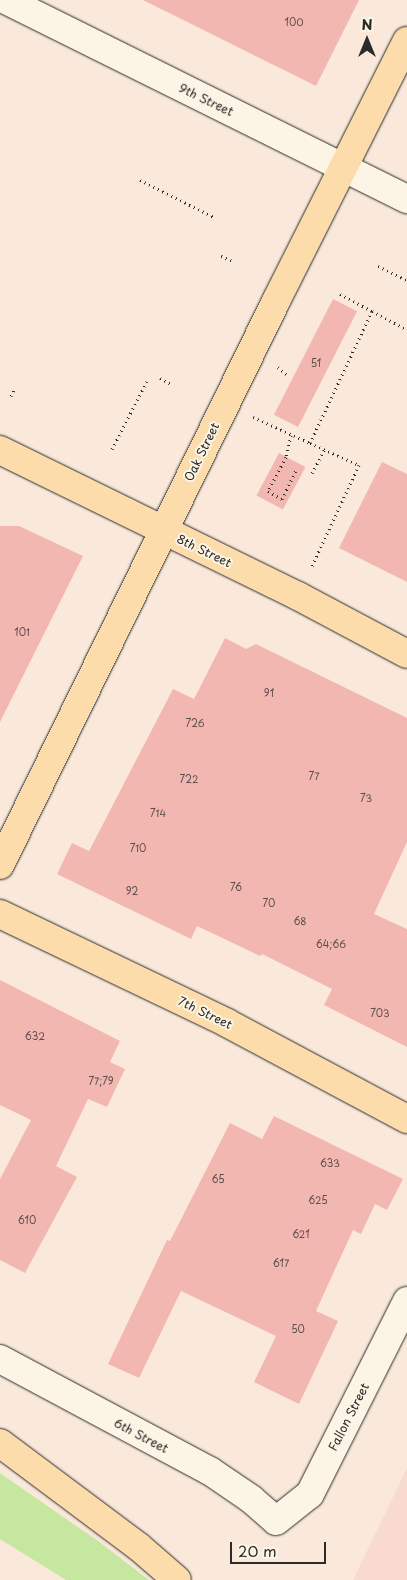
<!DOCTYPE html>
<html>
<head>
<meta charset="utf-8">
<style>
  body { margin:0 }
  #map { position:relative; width:407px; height:1580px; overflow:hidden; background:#fae9db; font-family:"Playpen Sans",sans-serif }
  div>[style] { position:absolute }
  .built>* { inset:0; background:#f8dacf }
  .green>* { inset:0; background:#c6e7a0 }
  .building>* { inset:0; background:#f3b7b2; transform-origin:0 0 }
  .path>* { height:3px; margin-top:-1.5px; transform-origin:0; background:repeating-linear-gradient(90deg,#2b2b2b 0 1px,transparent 0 5px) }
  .roads { filter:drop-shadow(0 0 1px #2b2b2b) drop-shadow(0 0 1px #2b2b2b) }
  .minor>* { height:28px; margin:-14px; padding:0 14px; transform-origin:14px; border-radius:14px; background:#fcf5e5 }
  .major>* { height:28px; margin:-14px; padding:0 14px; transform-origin:14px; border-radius:14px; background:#fddcac }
  .highway>* { height:28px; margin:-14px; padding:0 14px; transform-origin:14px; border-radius:14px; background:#fddcac }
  span { translate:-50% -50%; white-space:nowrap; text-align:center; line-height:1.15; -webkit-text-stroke:4px #fcf5e5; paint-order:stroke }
  .number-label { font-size:10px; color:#5d4e4d }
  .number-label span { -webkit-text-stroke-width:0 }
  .street-label { font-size:12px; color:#2b2b2b }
  .north { position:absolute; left:342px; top:15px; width:50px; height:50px; -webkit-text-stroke:4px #fcf5e5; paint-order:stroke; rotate:0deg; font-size:14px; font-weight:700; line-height:20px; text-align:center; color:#2b2b2b }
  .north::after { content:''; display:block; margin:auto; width:18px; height:22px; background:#2b2b2b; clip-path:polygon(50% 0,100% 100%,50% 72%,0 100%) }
  .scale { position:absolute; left:230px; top:1542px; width:96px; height:22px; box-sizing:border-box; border:2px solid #2b2b2b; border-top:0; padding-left:6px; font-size:15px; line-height:18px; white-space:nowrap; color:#2b2b2b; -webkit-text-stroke:4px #fcf5e5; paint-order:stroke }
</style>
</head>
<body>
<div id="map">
  <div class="built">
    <div style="clip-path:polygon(407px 1468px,407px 1580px,353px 1580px)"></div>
  </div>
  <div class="green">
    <div style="clip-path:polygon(0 1473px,98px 1541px,149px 1580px,66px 1580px,0 1539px)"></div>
  </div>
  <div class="building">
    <div style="clip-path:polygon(143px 0,359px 0,316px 86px)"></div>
    <div style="left:333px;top:299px;width:27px;height:130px;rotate:27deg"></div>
    <div style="left:279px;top:453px;width:30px;height:48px;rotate:28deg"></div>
    <div style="clip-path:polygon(382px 462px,407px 474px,407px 582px,339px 548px)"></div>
    <div style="clip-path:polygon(0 526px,19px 526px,83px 556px,0 722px)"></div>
    <div style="clip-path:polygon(225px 638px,246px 649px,256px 644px,407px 718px,407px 842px,374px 914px,407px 929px,407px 1047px,324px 1005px,332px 989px,262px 954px,260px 956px,197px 926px,191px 939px,57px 874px,72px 843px,89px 851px,173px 689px,194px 699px)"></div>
    <div style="clip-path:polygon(0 980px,120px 1041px,110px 1062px,125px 1069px,107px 1107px,88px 1099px,56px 1166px,77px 1177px,25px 1273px,0 1260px,0 1179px,31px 1120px,0 1105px)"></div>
    <div style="clip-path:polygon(274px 1116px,403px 1179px,387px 1210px,375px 1204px,361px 1234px,353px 1230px,316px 1311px,338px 1321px,299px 1404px,254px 1382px,276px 1336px,181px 1291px,139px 1378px,108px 1364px,167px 1240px,170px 1241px,230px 1123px,262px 1139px)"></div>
  </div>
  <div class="path">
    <div style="left:140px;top:180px;width:85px;rotate:26.6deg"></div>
    <div style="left:221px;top:256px;width:13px;rotate:23deg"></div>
    <div style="left:378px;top:266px;width:32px;rotate:26deg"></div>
    <div style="left:340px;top:294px;width:36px;rotate:28deg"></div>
    <div style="left:278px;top:367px;width:11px;rotate:41deg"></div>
    <div style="left:160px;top:378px;width:13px;rotate:29deg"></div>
    <div style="left:11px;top:396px;width:8px;rotate:-67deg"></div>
    <div style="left:253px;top:417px;width:63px;rotate:24.5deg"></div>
    <div style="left:310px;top:443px;width:146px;rotate:-64.8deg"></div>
    <div style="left:372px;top:311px;width:40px;rotate:28deg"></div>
    <div style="left:291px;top:435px;width:23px;rotate:103deg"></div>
    <div style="left:286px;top:457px;width:38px;rotate:118deg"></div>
    <div style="left:268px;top:491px;width:16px;rotate:30deg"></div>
    <div style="left:282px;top:499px;width:32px;rotate:-64deg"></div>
    <div style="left:310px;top:443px;width:54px;rotate:24.2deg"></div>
    <div style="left:359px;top:465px;width:114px;rotate:115deg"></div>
    <div style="left:112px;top:449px;width:76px;rotate:-62.8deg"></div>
    <div style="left:312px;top:473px;width:26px;rotate:-62deg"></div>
  </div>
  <div class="roads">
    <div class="minor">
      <div style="left:6px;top:0;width:448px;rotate:26.4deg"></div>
      <div style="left:0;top:1359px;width:238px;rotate:28.1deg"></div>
      <div style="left:210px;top:1471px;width:50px;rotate:34.3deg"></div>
      <div style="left:251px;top:1499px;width:33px;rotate:41deg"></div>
      <div style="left:276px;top:1521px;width:43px;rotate:-38.5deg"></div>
      <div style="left:310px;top:1494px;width:216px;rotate:-63.3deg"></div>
    </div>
    <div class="major">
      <div style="left:0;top:450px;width:332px;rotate:26.1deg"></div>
      <div style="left:298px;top:596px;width:123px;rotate:28deg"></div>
      <div style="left:0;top:865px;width:628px;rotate:-63.92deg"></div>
      <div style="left:276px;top:301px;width:291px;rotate:-63.3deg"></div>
      <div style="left:0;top:914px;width:252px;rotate:25.6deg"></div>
      <div style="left:227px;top:1023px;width:204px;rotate:28.1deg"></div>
    </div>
    <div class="highway">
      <div style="left:0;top:1443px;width:174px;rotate:36.8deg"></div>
      <div style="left:139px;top:1547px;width:50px;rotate:41deg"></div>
    </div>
  </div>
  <div class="number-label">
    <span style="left:294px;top:22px">100</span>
    <span style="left:316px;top:363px">51</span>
    <span style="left:22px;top:632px">101</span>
    <span style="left:269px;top:693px">91</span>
    <span style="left:195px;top:723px">726</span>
    <span style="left:314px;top:776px">77</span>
    <span style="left:189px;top:779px">722</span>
    <span style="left:366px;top:798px">73</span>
    <span style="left:158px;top:813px">714</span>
    <span style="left:138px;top:848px">710</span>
    <span style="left:236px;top:887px">76</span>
    <span style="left:132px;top:891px">92</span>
    <span style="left:269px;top:903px">70</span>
    <span style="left:300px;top:921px">68</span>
    <span style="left:331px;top:944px">64;66</span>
    <span style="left:380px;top:1013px">703</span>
    <span style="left:35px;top:1036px">632</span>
    <span style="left:101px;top:1081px">77;79</span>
    <span style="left:330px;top:1163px">633</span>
    <span style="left:218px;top:1179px">65</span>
    <span style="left:318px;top:1200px">625</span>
    <span style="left:27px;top:1220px">610</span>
    <span style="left:301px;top:1234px">621</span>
    <span style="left:281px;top:1263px">617</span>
    <span style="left:298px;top:1329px">50</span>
  </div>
  <div class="street-label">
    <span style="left:206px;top:100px;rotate:26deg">9th Street</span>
    <span style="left:202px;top:452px;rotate:-64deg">Oak Street</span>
    <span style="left:204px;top:551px;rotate:26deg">8th Street</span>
    <span style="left:205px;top:1013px;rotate:26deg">7th Street</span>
    <span style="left:349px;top:1417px;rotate:-63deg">Fallon Street</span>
    <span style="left:141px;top:1436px;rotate:28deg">6th Street</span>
  </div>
  <div class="north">N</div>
  <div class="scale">20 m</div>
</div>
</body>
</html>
